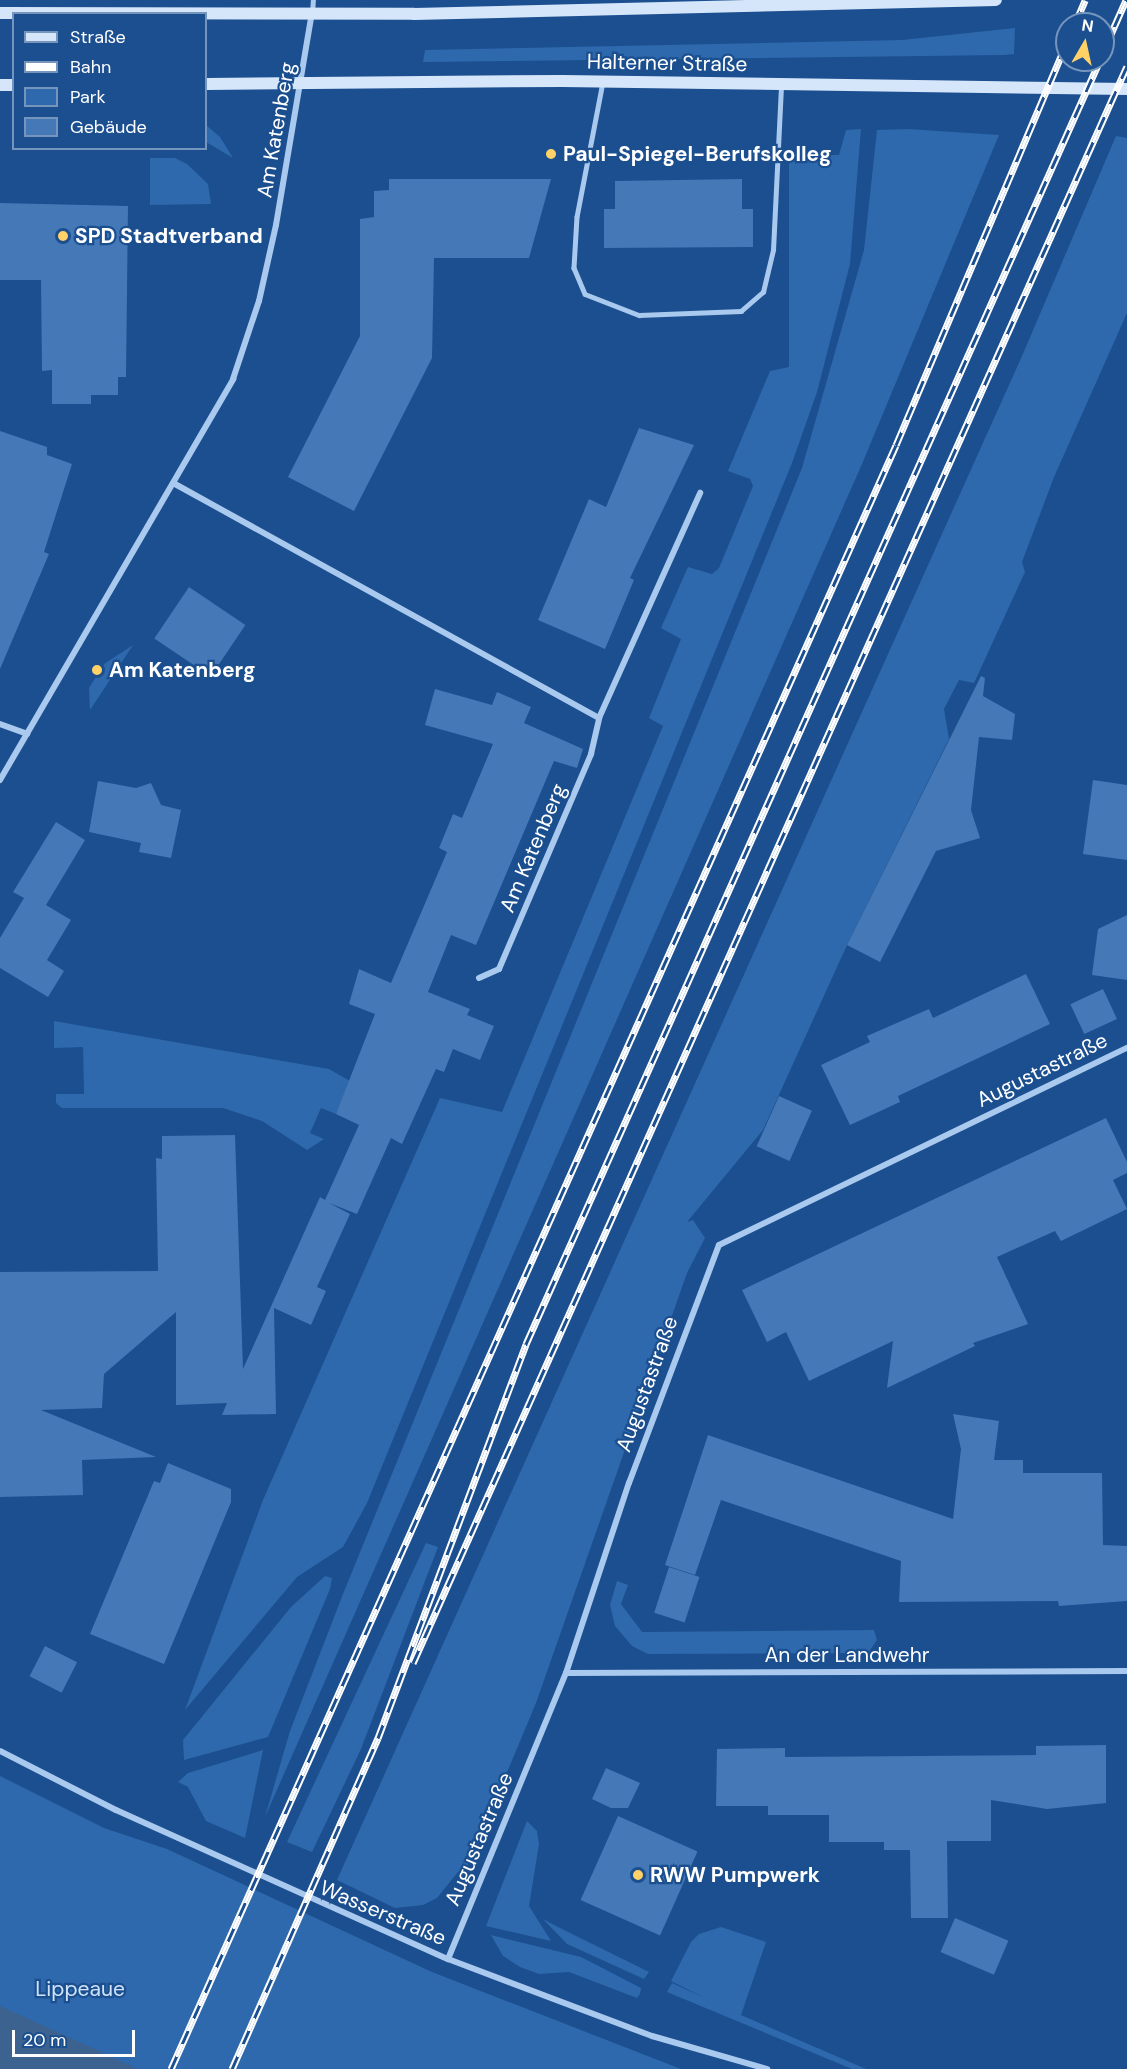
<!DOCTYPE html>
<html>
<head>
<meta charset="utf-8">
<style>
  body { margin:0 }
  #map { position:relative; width:1127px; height:2069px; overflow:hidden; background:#1b4f8f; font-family:"DM Sans",sans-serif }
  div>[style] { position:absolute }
  .green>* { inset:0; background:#2e69ad }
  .water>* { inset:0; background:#3c6290 }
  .building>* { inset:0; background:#4478b7; transform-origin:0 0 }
  .lane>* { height:4.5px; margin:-2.25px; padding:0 2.25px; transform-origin:2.25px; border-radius:2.25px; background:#a9c9ee }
  .street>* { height:6px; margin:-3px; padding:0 3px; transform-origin:3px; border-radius:3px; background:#a9c9ee }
  .secondary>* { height:12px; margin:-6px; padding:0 6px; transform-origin:6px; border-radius:6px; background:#d6e6fa }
  .rail>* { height:7px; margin-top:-3.5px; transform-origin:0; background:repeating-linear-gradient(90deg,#1b4f8f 0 14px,#fff 0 28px); box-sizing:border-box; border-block:2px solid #fff }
  .dots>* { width:16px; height:16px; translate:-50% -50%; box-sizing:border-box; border:3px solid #1b4f8f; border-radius:50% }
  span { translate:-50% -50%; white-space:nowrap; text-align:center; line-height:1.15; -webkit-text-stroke:4.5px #1b4f8f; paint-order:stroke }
  .street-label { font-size:21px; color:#fff }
  .poi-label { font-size:21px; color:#fff; font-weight:700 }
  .left { translate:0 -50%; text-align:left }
  .park-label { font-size:21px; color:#cfe3fa }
  .legend { position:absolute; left:12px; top:12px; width:195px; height:138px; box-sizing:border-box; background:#1b4f8f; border:2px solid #7695bc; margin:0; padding:8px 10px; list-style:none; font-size:18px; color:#fff }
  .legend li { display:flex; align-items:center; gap:12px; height:30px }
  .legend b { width:30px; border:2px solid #7695bc }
  .north { position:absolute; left:1055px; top:12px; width:60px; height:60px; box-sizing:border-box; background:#1b4f8f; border:2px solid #7695bc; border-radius:50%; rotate:9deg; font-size:16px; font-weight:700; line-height:24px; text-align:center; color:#fff }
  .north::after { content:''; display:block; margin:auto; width:21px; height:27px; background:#ffd166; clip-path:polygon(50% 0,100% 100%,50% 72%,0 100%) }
  .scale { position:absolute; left:12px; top:2030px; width:123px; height:27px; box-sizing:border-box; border:3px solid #fff; border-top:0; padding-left:8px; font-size:18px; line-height:21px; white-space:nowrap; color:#fff; -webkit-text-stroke:4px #1b4f8f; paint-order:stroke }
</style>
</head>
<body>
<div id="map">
  <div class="green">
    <div style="clip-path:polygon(1015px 28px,1014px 54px,1004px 55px,423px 62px,425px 50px,902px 40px)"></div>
    <div style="clip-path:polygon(206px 125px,220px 137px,233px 158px,206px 142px)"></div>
    <div style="clip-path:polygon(861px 129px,850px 264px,817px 392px,792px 463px,367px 1503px,343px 1547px,297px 1577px,185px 1710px,263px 1500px,440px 1098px,502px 1112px,663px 726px,649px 718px,681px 639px,661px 628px,688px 567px,712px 574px,719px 568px,753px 486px,750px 479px,728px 471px,770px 371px,789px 367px,789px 155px,839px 155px,846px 130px)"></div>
    <div style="clip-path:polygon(908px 129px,999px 135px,862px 464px,265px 1817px,290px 1731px,343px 1594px,802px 468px,864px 250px,877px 130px)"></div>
    <div style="clip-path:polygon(1116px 136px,1127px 138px,1127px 313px,1054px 477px,1022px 562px,1025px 572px,974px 683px,959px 680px,944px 709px,949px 739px,847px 945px,763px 1130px,687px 1222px,693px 1220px,705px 1238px,687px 1273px,536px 1703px,464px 1875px,458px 1872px,437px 1898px,423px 1905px,395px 1908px,337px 1880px,1022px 356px)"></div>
    <div style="clip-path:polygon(150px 158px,175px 158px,187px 164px,208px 184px,211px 204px,150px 205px)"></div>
    <div style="clip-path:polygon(133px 645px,100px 695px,90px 710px,89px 688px,104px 664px)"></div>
    <div style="clip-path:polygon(54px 1021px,329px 1069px,350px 1081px,336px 1114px,321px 1108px,310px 1133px,324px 1139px,307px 1150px,262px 1121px,223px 1108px,62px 1108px,56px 1103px,56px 1094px,84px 1094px,83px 1047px,54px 1048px)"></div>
    <div style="clip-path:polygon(426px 1543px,438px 1547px,361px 1749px,312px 1852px,287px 1842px)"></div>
    <div style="clip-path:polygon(325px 1576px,332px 1578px,330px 1589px,268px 1737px,184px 1760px,183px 1740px,291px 1607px)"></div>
    <div style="clip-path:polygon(617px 1581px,628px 1585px,621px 1604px,642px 1632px,874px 1630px,877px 1640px,868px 1653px,648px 1654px,632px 1646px,615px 1626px,610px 1605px)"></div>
    <div style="clip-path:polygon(263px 1750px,245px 1838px,206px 1821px,188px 1787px,178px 1782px,188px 1773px)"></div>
    <div style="clip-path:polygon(0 1776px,104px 1828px,167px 1849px,432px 1972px,681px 2069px,0 2069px)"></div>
    <div style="clip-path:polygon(527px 1821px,537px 1831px,539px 1844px,529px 1906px,551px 1941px,486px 1926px)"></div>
    <div style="clip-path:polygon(543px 1919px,558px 1927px,649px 1972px,644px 1979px,567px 1944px)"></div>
    <div style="clip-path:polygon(721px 1927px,766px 1942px,741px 2015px,866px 2069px,852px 2069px,667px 1992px,672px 1983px,705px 1998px,671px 1981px,691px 1942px,699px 1934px)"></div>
    <div style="clip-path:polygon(491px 1935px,581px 1957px,641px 1988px,640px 1994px,637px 1998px,569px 1972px,539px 1974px,520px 1967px,503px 1956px)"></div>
  </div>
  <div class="water">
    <div style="clip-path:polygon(0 2006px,53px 2030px,138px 2069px,0 2069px)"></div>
  </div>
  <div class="building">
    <div style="clip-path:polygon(389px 179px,551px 179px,529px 258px,434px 258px,432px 358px,354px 511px,288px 477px,360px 336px,360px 219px,374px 217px,374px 191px,389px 190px)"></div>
    <div style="clip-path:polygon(742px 179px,742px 209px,753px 209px,753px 247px,604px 248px,604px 209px,615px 209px,615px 181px)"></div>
    <div style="clip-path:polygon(0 203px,128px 206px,126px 377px,118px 377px,118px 395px,91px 395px,91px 404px,52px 404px,52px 370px,42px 371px,41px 280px,0 280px)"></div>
    <div style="clip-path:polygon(639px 428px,694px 445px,630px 578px,634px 580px,605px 649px,538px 620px,589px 499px,606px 507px)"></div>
    <div style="clip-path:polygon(0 431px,47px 447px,47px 455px,72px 464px,44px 552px,49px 554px,0 669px)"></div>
    <div style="left:189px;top:587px;width:68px;height:62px;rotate:34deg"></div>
    <div style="clip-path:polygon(981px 676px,985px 678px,983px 696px,1015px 714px,1012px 740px,979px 737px,971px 810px,980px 838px,936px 851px,880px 962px,847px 945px)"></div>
    <div style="clip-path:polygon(435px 689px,492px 705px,497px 692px,531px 707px,524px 723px,583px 749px,577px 768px,554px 761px,476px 945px,451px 935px,428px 992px,470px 1009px,467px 1015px,494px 1026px,480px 1060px,453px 1049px,444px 1072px,436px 1069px,402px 1144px,391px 1138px,357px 1214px,329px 1203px,350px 1214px,317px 1287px,326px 1291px,311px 1325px,274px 1308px,276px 1414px,222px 1415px,227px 1403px,176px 1405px,176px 1312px,104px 1374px,102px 1408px,41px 1410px,156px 1457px,82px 1460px,83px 1495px,0 1497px,0 1272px,158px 1271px,156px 1158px,162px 1159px,162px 1136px,235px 1135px,243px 1369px,320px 1197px,325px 1200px,359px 1125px,336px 1114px,375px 1014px,349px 1004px,359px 969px,391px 983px,447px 852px,439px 848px,453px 814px,462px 818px,493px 744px,425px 725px)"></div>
    <div style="clip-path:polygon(1093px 780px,1127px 785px,1127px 860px,1083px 854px)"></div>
    <div style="clip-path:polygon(98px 781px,136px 788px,151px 783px,161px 805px,181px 810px,171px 858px,139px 852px,141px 843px,89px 832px)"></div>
    <div style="clip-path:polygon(56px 822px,85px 840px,46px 905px,71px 920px,47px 960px,64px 971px,48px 997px,0 968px,0 938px,24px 898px,13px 892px)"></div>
    <div style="clip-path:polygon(1127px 915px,1127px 980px,1092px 975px,1098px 929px)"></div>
    <div style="clip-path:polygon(1026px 974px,1050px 1024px,898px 1096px,900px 1102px,850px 1125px,821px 1065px,870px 1042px,867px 1036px,929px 1009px,933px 1018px)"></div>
    <div style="left:1103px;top:989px;width:33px;height:36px;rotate:65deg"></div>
    <div style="left:779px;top:1096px;width:36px;height:55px;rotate:24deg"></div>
    <div style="clip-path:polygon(1106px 1118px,1127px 1162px,1127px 1173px,1113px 1180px,1127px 1209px,1061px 1241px,1055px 1231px,997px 1257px,1028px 1324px,973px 1343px,975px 1346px,887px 1388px,893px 1341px,809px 1381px,786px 1332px,767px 1342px,742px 1290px)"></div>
    <div style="clip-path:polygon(953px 1414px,999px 1421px,994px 1460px,1023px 1460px,1023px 1473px,1102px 1473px,1103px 1545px,1127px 1546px,1127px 1601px,1059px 1606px,1058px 1601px,899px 1602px,901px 1561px,721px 1500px,695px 1575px,665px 1565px,708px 1435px,953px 1519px,961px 1449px)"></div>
    <div style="clip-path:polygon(168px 1463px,231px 1489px,231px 1502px,164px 1664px,90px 1634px,154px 1481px,160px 1483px)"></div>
    <div style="left:669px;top:1567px;width:32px;height:48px;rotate:18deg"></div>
    <div style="left:45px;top:1646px;width:36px;height:34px;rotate:27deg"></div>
    <div style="clip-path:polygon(1106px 1745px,1106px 1803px,1047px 1809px,991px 1800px,991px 1841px,947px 1841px,948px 1918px,911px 1918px,910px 1850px,884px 1850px,884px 1842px,829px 1842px,829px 1815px,768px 1815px,768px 1806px,716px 1806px,717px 1749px,785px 1748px,785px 1757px,1036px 1755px,1036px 1746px)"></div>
    <div style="clip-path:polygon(606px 1768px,640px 1783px,628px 1808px,611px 1808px,592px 1799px)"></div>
    <div style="left:618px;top:1816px;width:87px;height:92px;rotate:24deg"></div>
    <div style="left:955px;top:1918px;width:58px;height:37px;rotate:23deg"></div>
  </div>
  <div class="lane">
    <div style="left:312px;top:13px;width:13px;rotate:-86deg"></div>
    <div style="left:603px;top:82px;width:137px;rotate:100.9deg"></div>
    <div style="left:577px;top:217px;width:51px;rotate:93.4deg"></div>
    <div style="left:574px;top:268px;width:28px;rotate:67deg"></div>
    <div style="left:585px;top:294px;width:58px;rotate:21.3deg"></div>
    <div style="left:639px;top:315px;width:102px;rotate:-2.2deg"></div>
    <div style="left:741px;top:311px;width:29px;rotate:-41deg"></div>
    <div style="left:763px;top:292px;width:43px;rotate:-76.6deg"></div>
    <div style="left:773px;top:250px;width:163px;rotate:-87.2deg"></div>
  </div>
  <div class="street">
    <div style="left:175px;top:484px;width:484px;rotate:28.9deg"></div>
    <div style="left:599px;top:718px;width:247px;rotate:-65.8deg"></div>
    <div style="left:0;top:724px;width:29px;rotate:20deg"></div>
    <div style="left:0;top:780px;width:464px;rotate:-59.8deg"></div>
    <div style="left:233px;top:379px;width:82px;rotate:-71.6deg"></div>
    <div style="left:259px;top:301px;width:78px;rotate:-77.4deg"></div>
    <div style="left:276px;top:225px;width:215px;rotate:-80.4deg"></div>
    <div style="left:479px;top:978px;width:22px;rotate:-24deg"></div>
    <div style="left:499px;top:969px;width:234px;rotate:-66.8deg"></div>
    <div style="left:591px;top:754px;width:37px;rotate:-77deg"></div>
    <div style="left:566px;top:1673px;width:561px;rotate:-0.2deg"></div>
    <div style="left:0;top:1751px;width:130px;rotate:27deg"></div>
    <div style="left:116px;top:1810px;width:364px;rotate:24.2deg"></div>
    <div style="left:448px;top:1959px;width:218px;rotate:20.7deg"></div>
    <div style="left:652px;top:2036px;width:120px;rotate:16deg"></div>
    <div style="left:448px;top:1959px;width:309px;rotate:-67.6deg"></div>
    <div style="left:566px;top:1673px;width:200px;rotate:-71.7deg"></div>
    <div style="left:629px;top:1483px;width:254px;rotate:-69.3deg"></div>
    <div style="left:719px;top:1245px;width:453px;rotate:-25.8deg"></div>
  </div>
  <div class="secondary">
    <div style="left:0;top:13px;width:414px;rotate:0.1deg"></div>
    <div style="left:414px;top:14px;width:582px;rotate:-1.38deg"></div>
    <div style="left:206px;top:84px;width:356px;rotate:-0.5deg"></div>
    <div style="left:562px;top:81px;width:565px;rotate:0.81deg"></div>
    <div style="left:0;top:85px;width:14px"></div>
  </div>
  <div class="rail">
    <div style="left:1075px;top:24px;width:26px;rotate:-67deg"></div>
    <div style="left:1103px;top:52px;width:57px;rotate:-66.1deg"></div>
    <div style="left:413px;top:1663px;width:1749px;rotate:-65.91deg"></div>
    <div style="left:171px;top:2069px;width:1778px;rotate:-65.94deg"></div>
    <div style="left:896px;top:445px;width:437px;rotate:-67deg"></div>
    <div style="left:232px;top:2069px;width:362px;rotate:-66.2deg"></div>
    <div style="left:378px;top:1738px;width:421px;rotate:-69.4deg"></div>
    <div style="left:526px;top:1344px;width:1406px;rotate:-65.91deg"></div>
  </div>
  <div class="dots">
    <div style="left:551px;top:154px;background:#ffd166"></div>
    <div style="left:63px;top:236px;background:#ffd166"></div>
    <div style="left:97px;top:670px;background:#ffd166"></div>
    <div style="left:638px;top:1875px;background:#ffd166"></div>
  </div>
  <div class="street-label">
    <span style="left:667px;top:63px;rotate:1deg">Halterner Straße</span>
    <span style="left:276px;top:130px;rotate:-80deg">Am Katenberg</span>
    <span style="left:533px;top:848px;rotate:-67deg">Am Katenberg</span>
    <span style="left:1042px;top:1070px;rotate:-26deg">Augustastraße</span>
    <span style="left:647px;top:1384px;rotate:-70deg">Augustastraße</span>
    <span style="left:847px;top:1655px">An der Landwehr</span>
    <span style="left:479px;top:1839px;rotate:-67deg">Augustastraße</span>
    <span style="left:383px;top:1913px;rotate:23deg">Wasserstraße</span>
  </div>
  <div class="poi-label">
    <span class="left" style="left:563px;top:154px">Paul-Spiegel-Berufskolleg</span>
    <span class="left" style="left:75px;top:236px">SPD Stadtverband</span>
    <span class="left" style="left:109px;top:670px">Am Katenberg</span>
    <span class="left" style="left:650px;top:1875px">RWW Pumpwerk</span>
  </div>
  <div class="park-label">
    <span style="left:80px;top:1989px">Lippeaue</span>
  </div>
  <ul class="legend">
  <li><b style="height:8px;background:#d6e6fa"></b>Straße</li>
  <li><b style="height:8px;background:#fff"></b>Bahn</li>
  <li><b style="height:16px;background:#2e69ad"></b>Park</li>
  <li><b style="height:16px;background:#4478b7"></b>Gebäude</li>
  </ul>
  <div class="north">N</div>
  <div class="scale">20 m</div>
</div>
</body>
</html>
